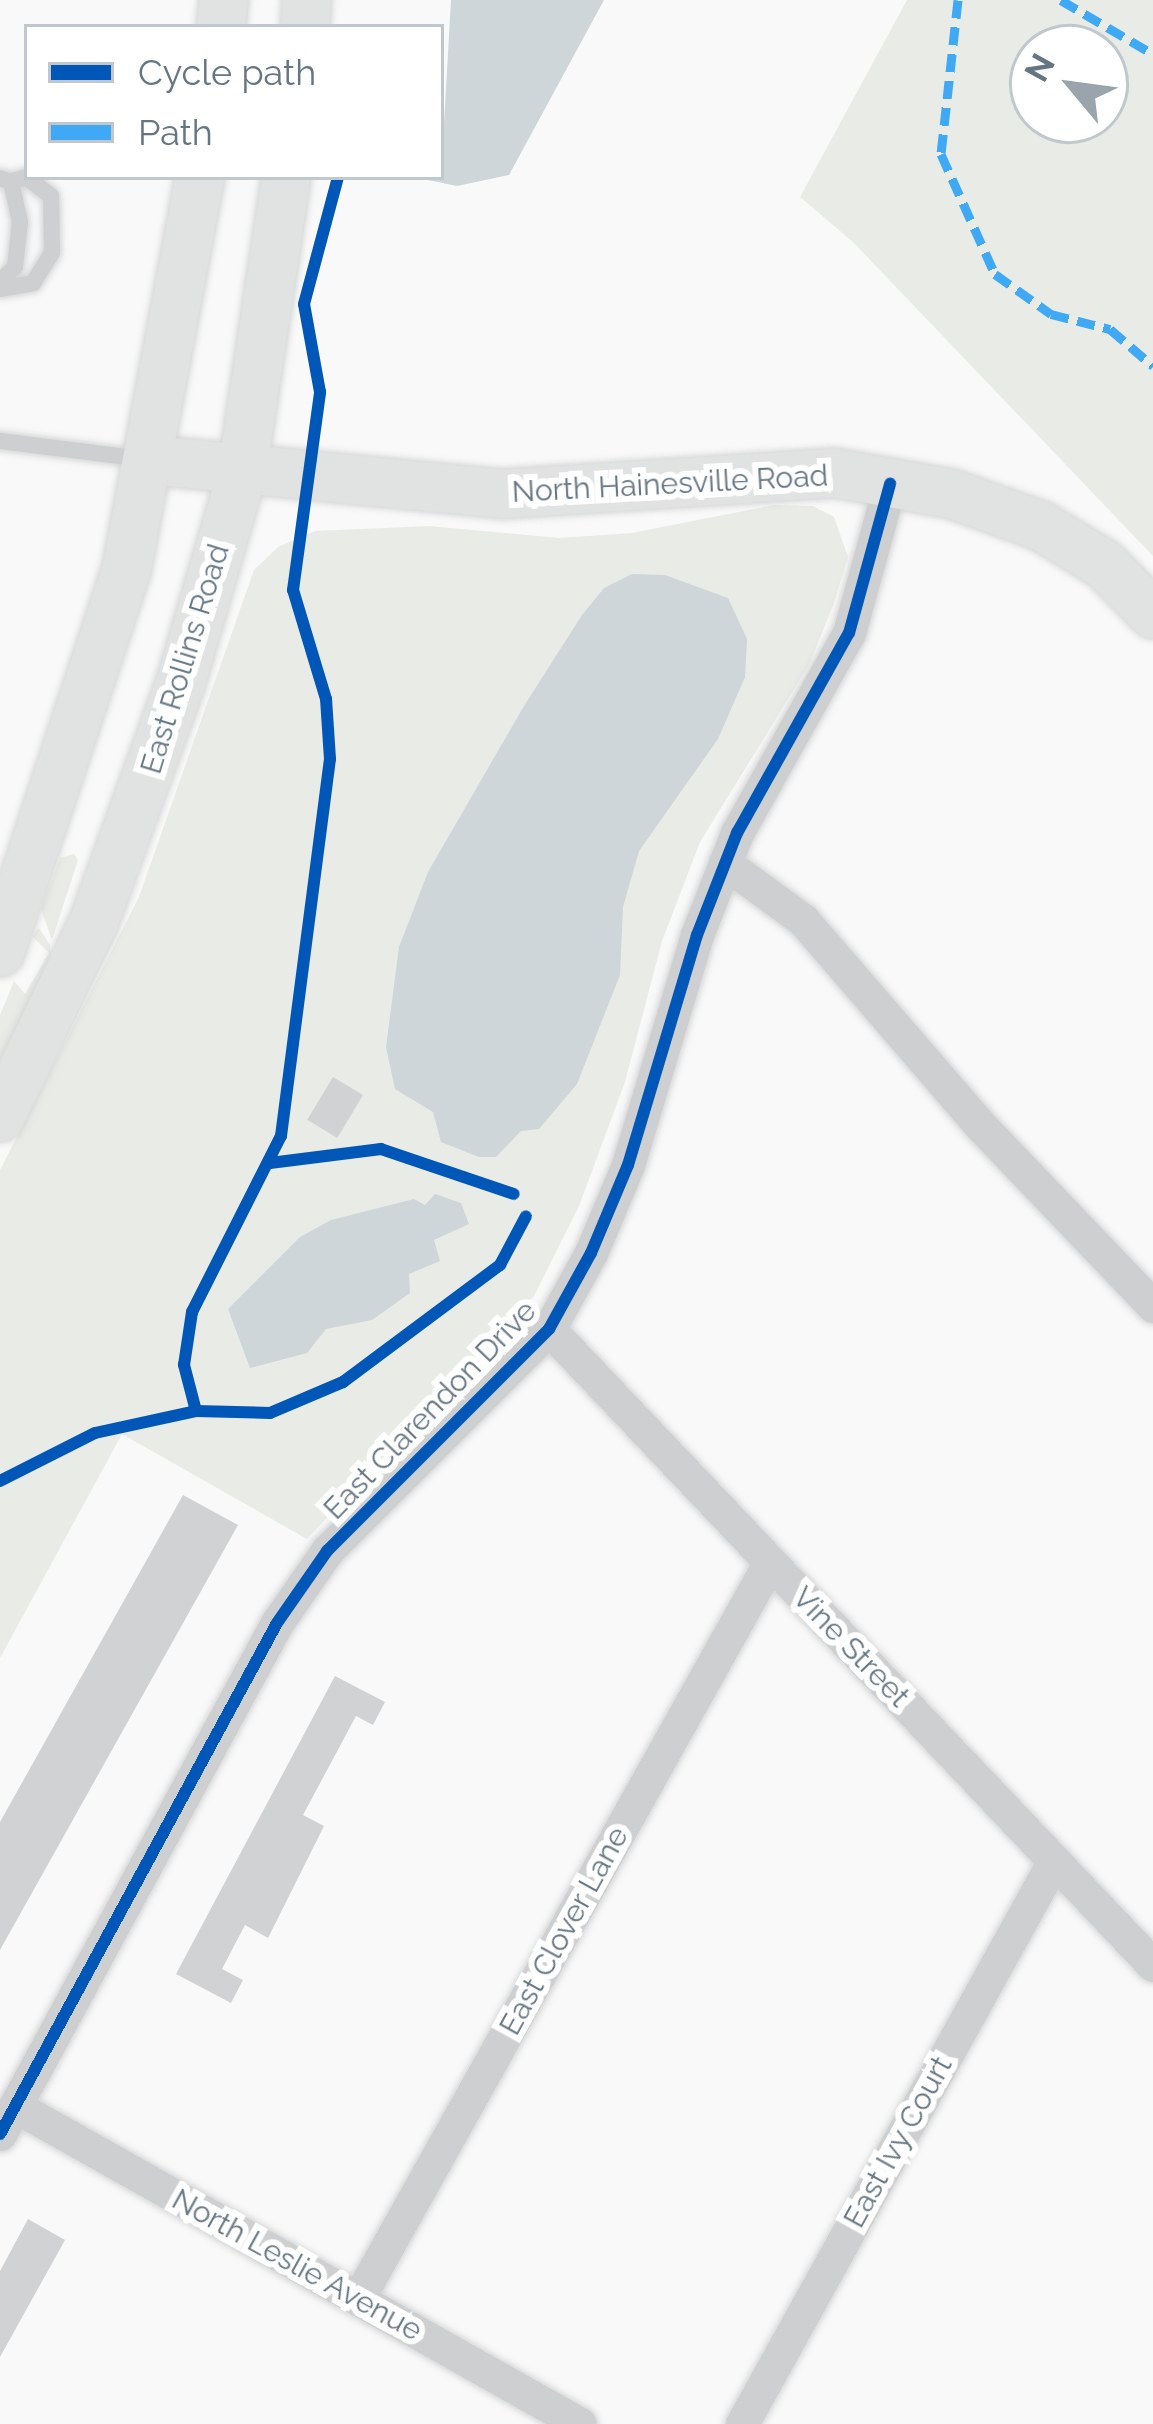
<!DOCTYPE html>
<html>
<head>
<meta charset="utf-8">
<style>
  body { margin:0 }
  #map { position:relative; width:1153px; height:2424px; overflow:hidden; background:#f9f9f9; font-family:Raleway,sans-serif }
  div>[style] { position:absolute }
  .green>* { inset:0; background:#e8ebe6 }
  .water>* { inset:0; background:#ced6d9 }
  .building>* { inset:0; background:#d0d2d3; transform-origin:0 0 }
  .roads { filter:drop-shadow(0 0 3px #d5d6d7) drop-shadow(0 0 3px #d5d6d7) }
  .lane>* { height:16px; margin:-8px; padding:0 8px; transform-origin:8px; border-radius:8px; background:#cecfd0 }
  .street>* { height:33px; margin:-16.5px; padding:0 16.5px; transform-origin:16.5px; border-radius:16.5px; background:#cecfd0 }
  .secondary>* { height:48px; margin:-24px; padding:0 24px; transform-origin:24px; border-radius:24px; background:#e1e2e2 }
  .quiet>* { height:9px; margin-top:-4.5px; transform-origin:0; background:repeating-linear-gradient(90deg,#3fa9f5 0 18px,transparent 0 27px) }
  .cycleway>* { height:12px; margin:-6px; padding:0 6px; transform-origin:6px; border-radius:6px; background:#0057b8 }
  span { translate:-50% -50%; white-space:nowrap; text-align:center; line-height:1.15; -webkit-text-stroke:12px #fff; paint-order:stroke }
  .street-label { font-size:30px; color:#657683 }
  .legend { position:absolute; left:24px; top:24px; width:420px; height:156px; box-sizing:border-box; background:#fff; border:3px solid #c1c8cd; margin:0; padding:15px 21px; list-style:none; font-size:36px; color:#657683 }
  .legend li { display:flex; align-items:center; gap:24px; height:60px }
  .legend b { width:60px; border:3px solid #c1c8cd }
  .north { position:absolute; left:1009px; top:24px; width:120px; height:120px; box-sizing:border-box; background:#fff; border:3px solid #c1c8cd; border-radius:50%; rotate:299deg; font-size:33px; font-weight:700; line-height:48px; text-align:center; color:#657683 }
  .north::after { content:''; display:block; margin:auto; width:42px; height:54px; background:#99a4ac; clip-path:polygon(50% 0,100% 100%,50% 72%,0 100%) }
</style>
</head>
<body>
<div id="map">
  <div class="green">
    <div style="clip-path:polygon(evenodd,907px 0,1153px 0,1153px 556px,853px 242px,800px 197px,907px 0,1033px 48px,1105px 48px,1105px 120px,1033px 120px,1033px 48px)"></div>
    <div style="clip-path:polygon(774px 505px,813px 506px,834px 517px,848px 557px,834px 603px,809px 665px,700px 842px,662px 941px,625px 1082px,579px 1206px,534px 1296px,307px 1539px,122px 1434px,0 1658px,0 1170px,139px 897px,254px 570px,278px 547px,315px 531px,429px 526px,559px 538px,632px 533px)"></div>
    <div style="clip-path:polygon(74px 854px,78px 860px,52px 940px,41px 909px,60px 858px)"></div>
    <div style="clip-path:polygon(39px 928px,50px 945px,51px 957px,0 1074px,0 1015px,14px 981px,25px 994px,49px 953px,32px 936px)"></div>
  </div>
  <div class="water">
    <div style="clip-path:polygon(451px 0,604px 0,509px 175px,457px 186px,428px 180px,441px 177px)"></div>
    <div style="clip-path:polygon(632px 574px,665px 575px,728px 598px,747px 639px,745px 677px,718px 739px,639px 851px,623px 907px,620px 975px,577px 1084px,539px 1129px,521px 1131px,496px 1157px,479px 1157px,441px 1142px,433px 1112px,395px 1089px,386px 1047px,399px 947px,428px 872px,524px 706px,582px 615px,604px 588px)"></div>
    <div style="clip-path:polygon(435px 1194px,461px 1203px,469px 1224px,434px 1240px,440px 1261px,409px 1274px,410px 1293px,372px 1320px,326px 1329px,307px 1353px,250px 1368px,228px 1309px,300px 1237px,331px 1220px,414px 1199px,425px 1205px)"></div>
  </div>
  <div class="building">
    <div style="left:333px;top:1077px;width:35px;height:50px;rotate:31deg"></div>
    <div style="clip-path:polygon(183px 1495px,238px 1525px,0 1950px,0 1822px)"></div>
    <div style="clip-path:polygon(335px 1676px,385px 1702px,373px 1725px,356px 1716px,303px 1815px,324px 1826px,268px 1938px,245px 1925px,222px 1969px,243px 1980px,231px 2003px,176px 1974px)"></div>
    <div style="clip-path:polygon(28px 2219px,65px 2240px,0 2357px,0 2271px)"></div>
  </div>
  <div class="roads">
    <div class="lane">
      <div style="left:0;top:178px;width:12px;rotate:20deg"></div>
      <div style="left:11px;top:182px;width:41px;rotate:77.3deg"></div>
      <div style="left:20px;top:222px;width:45px;rotate:96.3deg"></div>
      <div style="left:15px;top:267px;width:21px;rotate:137deg"></div>
      <div style="left:0;top:289px;width:34px;rotate:-10deg"></div>
      <div style="left:33px;top:283px;width:36px;rotate:-58deg"></div>
      <div style="left:52px;top:252px;width:56px;rotate:-91deg"></div>
      <div style="left:51px;top:196px;width:31px;rotate:-143deg"></div>
      <div style="left:26px;top:177px;width:16px;rotate:162deg"></div>
      <div style="left:0;top:441px;width:143px;rotate:7.2deg"></div>
    </div>
    <div class="street">
      <div style="left:725px;top:863px;width:97px;rotate:36.2deg"></div>
      <div style="left:803px;top:920px;width:272px;rotate:49.2deg"></div>
      <div style="left:981px;top:1126px;width:249px;rotate:46.3deg"></div>
      <div style="left:549px;top:1329px;width:877px;rotate:46.48deg"></div>
      <div style="left:15px;top:2106px;width:648px;rotate:29.37deg"></div>
      <div style="left:0;top:2134px;width:581px;rotate:-61.54deg"></div>
      <div style="left:277px;top:1623px;width:88px;rotate:-55.2deg"></div>
      <div style="left:327px;top:1551px;width:314px;rotate:-45deg"></div>
      <div style="left:549px;top:1329px;width:87px;rotate:-61.1deg"></div>
      <div style="left:591px;top:1253px;width:95px;rotate:-67.2deg"></div>
      <div style="left:628px;top:1165px;width:240px;rotate:-73.3deg"></div>
      <div style="left:697px;top:935px;width:110px;rotate:-68.6deg"></div>
      <div style="left:737px;top:833px;width:229px;rotate:-60.8deg"></div>
      <div style="left:849px;top:633px;width:155px;rotate:-74.6deg"></div>
      <div style="left:358px;top:2299px;width:844px;rotate:-60.79deg"></div>
      <div style="left:742px;top:2424px;width:644px;rotate:-61.01deg"></div>
    </div>
    <div class="secondary">
      <div style="left:221px;top:27px;width:27px;rotate:-84deg"></div>
      <div style="left:305px;top:27px;width:27px;rotate:-86deg"></div>
      <div style="left:150px;top:460px;width:354px;rotate:5.5deg"></div>
      <div style="left:502px;top:494px;width:334px;rotate:-3.6deg"></div>
      <div style="left:835px;top:473px;width:119px;rotate:10.2deg"></div>
      <div style="left:952px;top:494px;width:95px;rotate:19.8deg"></div>
      <div style="left:1041px;top:526px;width:75px;rotate:31.4deg"></div>
      <div style="left:1105px;top:565px;width:69px;rotate:45.6deg"></div>
      <div style="left:0;top:952px;width:405px;rotate:-71.7deg"></div>
      <div style="left:127px;top:567px;width:397px;rotate:-79.4deg"></div>
      <div style="left:0;top:1117px;width:216px;rotate:-64.3deg"></div>
      <div style="left:94px;top:922px;width:255px;rotate:-70.1deg"></div>
      <div style="left:181px;top:682px;width:218px;rotate:-73.7deg"></div>
      <div style="left:242px;top:473px;width:299px;rotate:-81.5deg"></div>
    </div>
  </div>
  <div class="quiet">
    <div style="left:958px;top:0;width:155px;rotate:96.3deg"></div>
    <div style="left:941px;top:154px;width:132px;rotate:65.8deg"></div>
    <div style="left:995px;top:274px;width:69px;rotate:35.5deg"></div>
    <div style="left:1051px;top:314px;width:61px;rotate:14.3deg"></div>
    <div style="left:1110px;top:329px;width:57px;rotate:40.7deg"></div>
    <div style="left:1061px;top:0;width:107px;rotate:30.4deg"></div>
  </div>
  <div class="cycleway">
    <div style="left:270px;top:1163px;width:112px;rotate:-7.2deg"></div>
    <div style="left:381px;top:1149px;width:140px;rotate:18.7deg"></div>
    <div style="left:196px;top:1411px;width:74px;rotate:1.5deg"></div>
    <div style="left:270px;top:1413px;width:79px;rotate:-23deg"></div>
    <div style="left:343px;top:1382px;width:196px;rotate:-36.7deg"></div>
    <div style="left:500px;top:1265px;width:55px;rotate:-62deg"></div>
    <div style="left:0;top:1481px;width:106px;rotate:-26.8deg"></div>
    <div style="left:95px;top:1433px;width:103px;rotate:-12.3deg"></div>
    <div style="left:196px;top:1411px;width:48px;rotate:-104.6deg"></div>
    <div style="left:184px;top:1365px;width:54px;rotate:-81.4deg"></div>
    <div style="left:192px;top:1312px;width:197px;rotate:-63.2deg"></div>
    <div style="left:281px;top:1136px;width:380px;rotate:-82.6deg"></div>
    <div style="left:330px;top:759px;width:60px;rotate:-93.8deg"></div>
    <div style="left:326px;top:699px;width:114px;rotate:-106.8deg"></div>
    <div style="left:293px;top:590px;width:200px;rotate:-82.2deg"></div>
    <div style="left:320px;top:392px;width:89px;rotate:-100.3deg"></div>
    <div style="left:304px;top:304px;width:131px;rotate:-75deg"></div>
    <div style="left:0;top:2134px;width:581px;rotate:-61.54deg"></div>
    <div style="left:277px;top:1623px;width:88px;rotate:-55.2deg"></div>
    <div style="left:327px;top:1551px;width:314px;rotate:-45deg"></div>
    <div style="left:549px;top:1329px;width:87px;rotate:-61.1deg"></div>
    <div style="left:591px;top:1253px;width:95px;rotate:-67.2deg"></div>
    <div style="left:628px;top:1165px;width:240px;rotate:-73.3deg"></div>
    <div style="left:697px;top:935px;width:110px;rotate:-68.6deg"></div>
    <div style="left:737px;top:833px;width:229px;rotate:-60.8deg"></div>
    <div style="left:849px;top:633px;width:155px;rotate:-74.6deg"></div>
  </div>
  <div class="street-label">
    <span style="left:670px;top:484px;rotate:-3deg">North Hainesville Road</span>
    <span style="left:185px;top:659px;rotate:-73deg">East Rollins Road</span>
    <span style="left:430px;top:1410px;rotate:-46deg">East Clarendon Drive</span>
    <span style="left:851px;top:1647px;rotate:46deg">Vine Street</span>
    <span style="left:564px;top:1931px;rotate:-61deg">East Clover Lane</span>
    <span style="left:898px;top:2142px;rotate:-61deg">East Ivy Court</span>
    <span style="left:297px;top:2265px;rotate:29deg">North Leslie Avenue</span>
  </div>
  <ul class="legend">
  <li><b style="height:15px;background:#0057b8"></b>Cycle path</li>
  <li><b style="height:15px;background:#3fa9f5"></b>Path</li>
  </ul>
  <div class="north">N</div>
</div>
</body>
</html>
